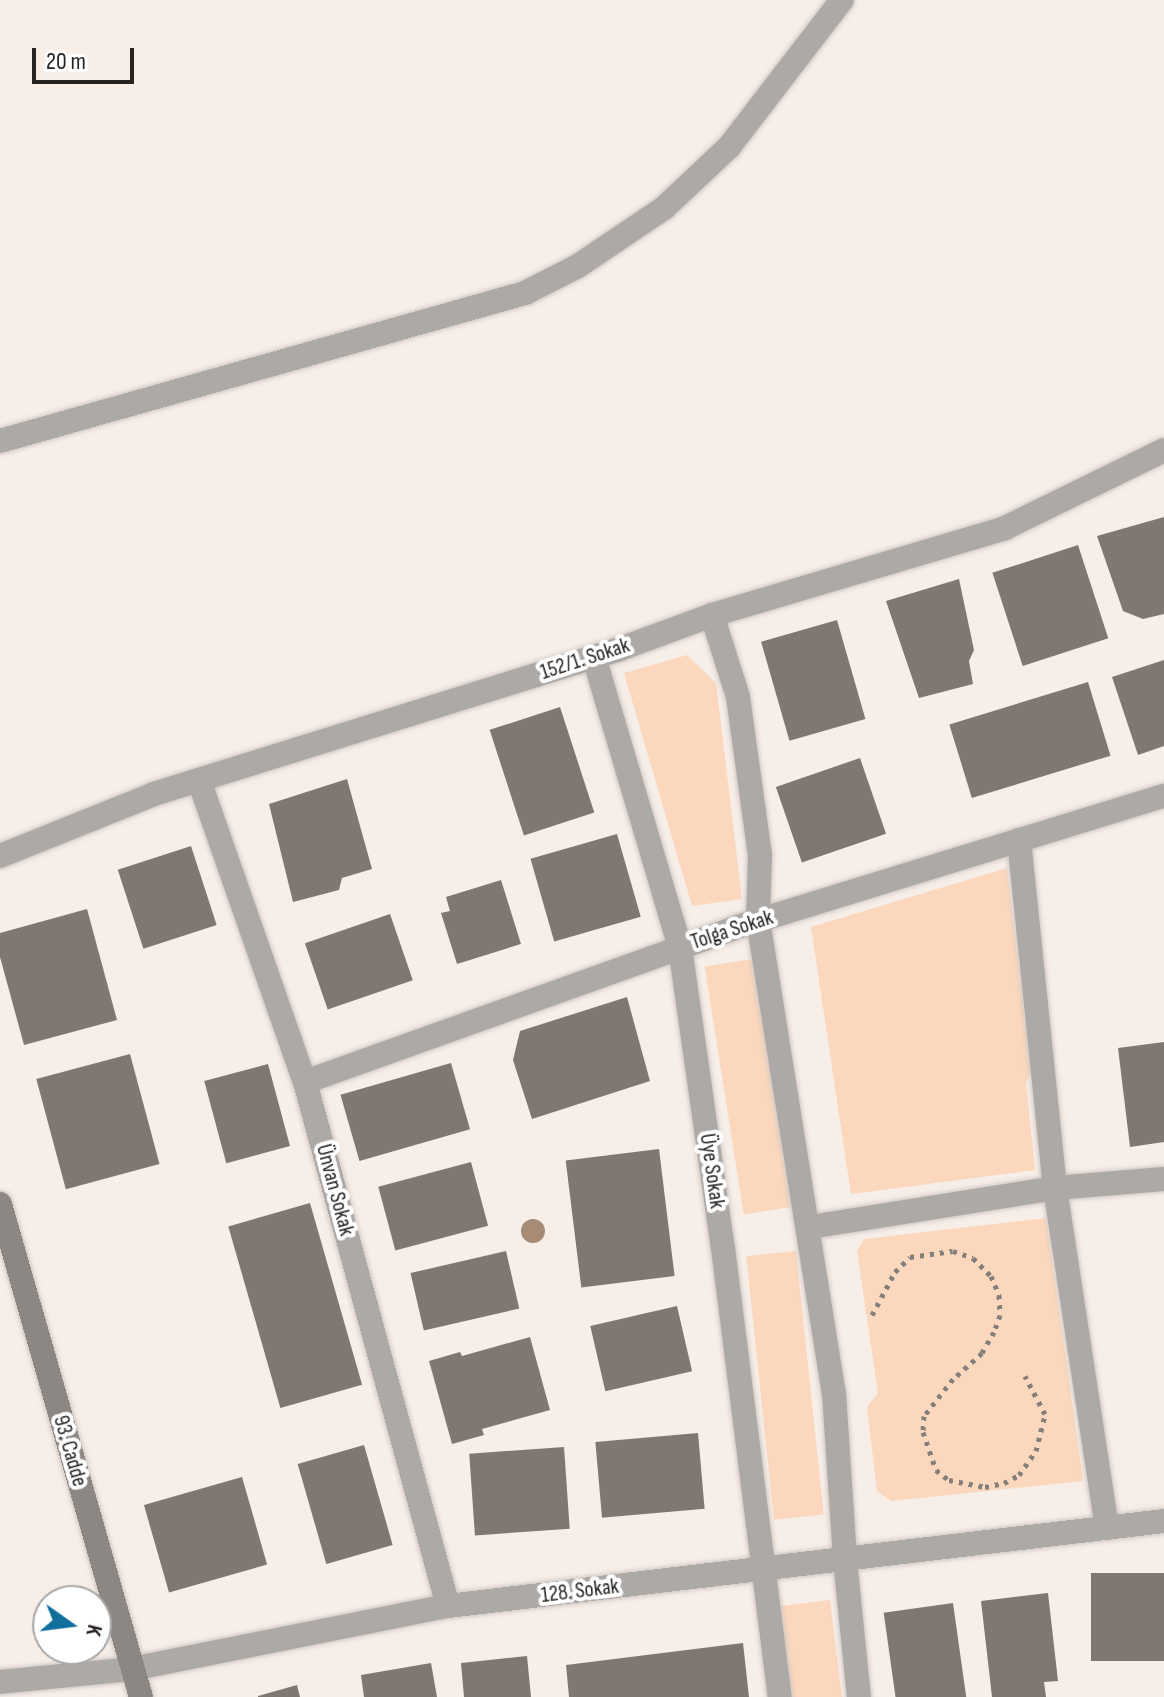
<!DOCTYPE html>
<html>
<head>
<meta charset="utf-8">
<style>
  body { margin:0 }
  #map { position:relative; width:1164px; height:1697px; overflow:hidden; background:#f7eee8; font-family:"Sofia Sans Condensed",sans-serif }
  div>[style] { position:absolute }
  .green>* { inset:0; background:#fad7bd; transform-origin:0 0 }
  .building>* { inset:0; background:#7f7872; transform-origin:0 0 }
  .path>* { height:5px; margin-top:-2.5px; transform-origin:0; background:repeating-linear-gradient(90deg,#857f7c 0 4px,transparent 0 10px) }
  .roads { filter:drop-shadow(0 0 2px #d1c9c4) drop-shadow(0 0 2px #d1c9c4) }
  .minor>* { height:24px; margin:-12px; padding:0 12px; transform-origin:12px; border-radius:12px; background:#ada9a7 }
  .secondary>* { height:24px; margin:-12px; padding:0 12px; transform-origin:12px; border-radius:12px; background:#8d8784 }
  .trees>* { width:24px; height:24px; margin:-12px; border-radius:50%; background:#a78b74 }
  span { translate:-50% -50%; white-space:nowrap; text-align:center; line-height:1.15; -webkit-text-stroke:8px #fff; paint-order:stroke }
  .street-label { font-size:22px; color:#262321 }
  .north { position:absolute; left:32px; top:1585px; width:80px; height:80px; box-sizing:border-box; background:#fff; border:2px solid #a8a7a6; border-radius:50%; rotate:104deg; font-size:22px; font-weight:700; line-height:32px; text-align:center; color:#262321 }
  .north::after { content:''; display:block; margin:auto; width:28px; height:36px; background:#106f9d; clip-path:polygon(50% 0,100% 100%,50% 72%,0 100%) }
  .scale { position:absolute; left:32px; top:48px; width:102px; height:36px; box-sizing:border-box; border:4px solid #262321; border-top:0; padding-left:10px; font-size:24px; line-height:28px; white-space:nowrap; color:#262321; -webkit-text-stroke:6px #fff; paint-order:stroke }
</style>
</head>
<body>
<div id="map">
  <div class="green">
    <div style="clip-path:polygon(687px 655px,716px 683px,742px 899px,692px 906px,624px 673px)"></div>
    <div style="clip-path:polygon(1007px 868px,1031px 1071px,1026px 1083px,1035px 1170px,851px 1194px,811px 927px)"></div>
    <div style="left:752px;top:959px;width:251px;height:48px;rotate:81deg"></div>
    <div style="clip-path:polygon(1046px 1218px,1083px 1481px,891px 1501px,877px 1491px,867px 1407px,878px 1393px,857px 1251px,864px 1239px)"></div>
    <div style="left:796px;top:1251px;width:265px;height:50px;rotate:84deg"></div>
    <div style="left:830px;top:1600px;width:98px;height:53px;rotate:83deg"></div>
  </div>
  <div class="building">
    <div style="clip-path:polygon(1164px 517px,1164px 614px,1143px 619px,1123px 611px,1097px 536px)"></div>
    <div style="left:1078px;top:545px;width:98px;height:90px;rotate:72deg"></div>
    <div style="clip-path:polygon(959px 579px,974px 650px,969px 661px,973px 684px,919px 698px,886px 601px)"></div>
    <div style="left:837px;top:620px;width:103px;height:79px;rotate:74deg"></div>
    <div style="clip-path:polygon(1164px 660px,1164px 746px,1138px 755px,1112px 677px)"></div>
    <div style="left:1088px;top:682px;width:77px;height:145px;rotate:73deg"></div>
    <div style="left:560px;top:707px;width:111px;height:74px;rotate:72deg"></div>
    <div style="left:860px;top:758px;width:80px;height:89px;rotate:71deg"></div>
    <div style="clip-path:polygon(347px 779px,372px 869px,342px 878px,339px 890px,293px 902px,269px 804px)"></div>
    <div style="left:617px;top:834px;width:86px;height:90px;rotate:74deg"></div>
    <div style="left:191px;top:846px;width:83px;height:77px;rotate:72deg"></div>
    <div style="clip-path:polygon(501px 880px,521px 944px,457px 964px,441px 913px,450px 911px,446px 897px)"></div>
    <div style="clip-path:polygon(87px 909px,117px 1020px,24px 1045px,0 957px,0 933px)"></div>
    <div style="left:390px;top:914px;width:70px;height:90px;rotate:71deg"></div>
    <div style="clip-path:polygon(627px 997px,650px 1081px,532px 1119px,513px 1060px,520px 1031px)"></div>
    <div style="clip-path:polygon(1164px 1042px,1164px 1142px,1130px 1147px,1118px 1048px)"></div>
    <div style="left:130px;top:1054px;width:114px;height:97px;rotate:75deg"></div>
    <div style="left:451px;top:1063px;width:69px;height:115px;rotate:74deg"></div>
    <div style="left:268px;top:1064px;width:85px;height:66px;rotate:75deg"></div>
    <div style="left:659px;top:1149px;width:128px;height:94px;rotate:83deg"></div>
    <div style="left:471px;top:1162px;width:66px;height:96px;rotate:75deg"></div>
    <div style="left:310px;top:1203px;width:189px;height:85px;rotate:74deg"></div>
    <div style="left:506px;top:1251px;width:59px;height:98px;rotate:77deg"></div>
    <div style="left:677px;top:1306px;width:67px;height:89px;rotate:77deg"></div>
    <div style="clip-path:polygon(530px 1337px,550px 1410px,482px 1429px,484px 1435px,452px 1444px,429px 1361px,460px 1352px,462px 1356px)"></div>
    <div style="left:698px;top:1433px;width:76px;height:103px;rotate:85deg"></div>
    <div style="left:364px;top:1445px;width:104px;height:69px;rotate:74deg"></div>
    <div style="left:564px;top:1447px;width:82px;height:95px;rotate:86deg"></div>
    <div style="left:242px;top:1477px;width:91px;height:102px;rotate:74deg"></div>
    <div style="left:1164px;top:1573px;width:88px;height:73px;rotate:90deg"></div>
    <div style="clip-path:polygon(1048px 1593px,1058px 1681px,1044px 1682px,1046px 1697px,992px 1697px,981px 1601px)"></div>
    <div style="left:953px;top:1603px;width:95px;height:70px;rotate:82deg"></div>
    <div style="clip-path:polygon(743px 1643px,749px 1697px,569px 1697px,566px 1665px)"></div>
    <div style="clip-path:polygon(527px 1656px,531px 1697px,464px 1697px,461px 1663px)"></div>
    <div style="clip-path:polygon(431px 1663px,437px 1697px,364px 1697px,361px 1675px)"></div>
    <div style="clip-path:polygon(297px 1685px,300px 1697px,258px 1697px,258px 1696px)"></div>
  </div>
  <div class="path">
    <div style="left:872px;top:1315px;width:49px;rotate:-61.9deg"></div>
    <div style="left:895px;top:1272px;width:21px;rotate:-45deg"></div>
    <div style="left:910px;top:1257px;width:43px;rotate:-7.9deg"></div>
    <div style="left:953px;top:1251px;width:21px;rotate:19deg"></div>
    <div style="left:973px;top:1258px;width:25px;rotate:45deg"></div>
    <div style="left:991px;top:1276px;width:21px;rotate:67deg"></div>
    <div style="left:999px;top:1295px;width:20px;rotate:87deg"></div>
    <div style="left:1000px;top:1315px;width:18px;rotate:109deg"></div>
    <div style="left:994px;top:1332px;width:24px;rotate:120deg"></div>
    <div style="left:982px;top:1353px;width:39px;rotate:138deg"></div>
    <div style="left:953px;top:1379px;width:47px;rotate:128.1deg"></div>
    <div style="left:924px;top:1416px;width:16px;rotate:94deg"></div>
    <div style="left:923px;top:1432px;width:40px;rotate:71.1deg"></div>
    <div style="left:936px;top:1470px;width:16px;rotate:38deg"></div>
    <div style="left:949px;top:1480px;width:37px;rotate:11deg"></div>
    <div style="left:985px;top:1487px;width:19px;rotate:-12deg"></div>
    <div style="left:1004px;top:1483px;width:17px;rotate:-28deg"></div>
    <div style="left:1019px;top:1475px;width:29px;rotate:-55deg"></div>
    <div style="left:1036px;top:1451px;width:38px;rotate:-76deg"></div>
    <div style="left:1045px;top:1414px;width:43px;rotate:-117.8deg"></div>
  </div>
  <div class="roads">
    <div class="minor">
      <div style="left:0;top:441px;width:545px;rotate:-15.74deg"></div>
      <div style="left:525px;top:293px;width:59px;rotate:-27deg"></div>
      <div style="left:578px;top:266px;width:104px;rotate:-34deg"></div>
      <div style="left:664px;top:208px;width:89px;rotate:-43.2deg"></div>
      <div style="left:729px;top:147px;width:185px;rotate:-52.5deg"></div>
      <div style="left:712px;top:615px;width:86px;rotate:72.4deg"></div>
      <div style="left:738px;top:697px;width:160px;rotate:82.1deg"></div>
      <div style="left:760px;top:855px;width:65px;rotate:91.8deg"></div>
      <div style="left:758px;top:920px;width:479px;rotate:80.9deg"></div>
      <div style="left:834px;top:1393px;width:167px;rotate:86.2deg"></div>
      <div style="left:845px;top:1560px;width:138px;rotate:84.2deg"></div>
      <div style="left:594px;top:657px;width:302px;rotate:73.5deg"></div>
      <div style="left:680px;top:947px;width:304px;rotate:81.9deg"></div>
      <div style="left:723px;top:1248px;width:453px;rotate:82.8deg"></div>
      <div style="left:199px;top:780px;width:320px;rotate:70.7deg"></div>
      <div style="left:305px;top:1082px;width:543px;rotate:74.74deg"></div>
      <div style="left:1019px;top:840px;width:350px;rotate:84.1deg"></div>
      <div style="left:1055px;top:1188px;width:344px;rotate:81.3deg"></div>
      <div style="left:0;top:856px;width:166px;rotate:-21.9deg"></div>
      <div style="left:154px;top:794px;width:485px;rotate:-17.3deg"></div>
      <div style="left:617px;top:650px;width:101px;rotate:-20.2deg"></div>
      <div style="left:712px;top:615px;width:306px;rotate:-16.5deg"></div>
      <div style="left:1005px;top:528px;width:177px;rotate:-26.1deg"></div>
      <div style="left:305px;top:1082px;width:456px;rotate:-19.7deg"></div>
      <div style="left:734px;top:928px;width:450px;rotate:-17.1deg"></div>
      <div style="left:810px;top:1227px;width:248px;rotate:-9deg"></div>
      <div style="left:1055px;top:1188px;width:109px;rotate:-4.7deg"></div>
      <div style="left:0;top:1682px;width:133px;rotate:-5.6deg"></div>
      <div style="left:132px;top:1669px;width:322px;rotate:-11.3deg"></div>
      <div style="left:448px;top:1606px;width:721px;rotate:-6.77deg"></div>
    </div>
    <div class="secondary">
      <div style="left:0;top:1204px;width:513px;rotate:74.04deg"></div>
    </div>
  </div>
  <div class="trees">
    <div style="left:533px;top:1231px"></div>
  </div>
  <div class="street-label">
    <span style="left:585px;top:659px;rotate:-18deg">152/1. Sokak</span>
    <span style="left:732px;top:930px;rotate:-18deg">Tolga Sokak</span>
    <span style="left:712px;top:1171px;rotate:82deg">Üye Sokak</span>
    <span style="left:335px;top:1190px;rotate:75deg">Ünvan Sokak</span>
    <span style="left:70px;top:1451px;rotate:74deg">93. Cadde</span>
    <span style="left:580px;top:1591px;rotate:-7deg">128. Sokak</span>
  </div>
  <div class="north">K</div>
  <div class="scale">20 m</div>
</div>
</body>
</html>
